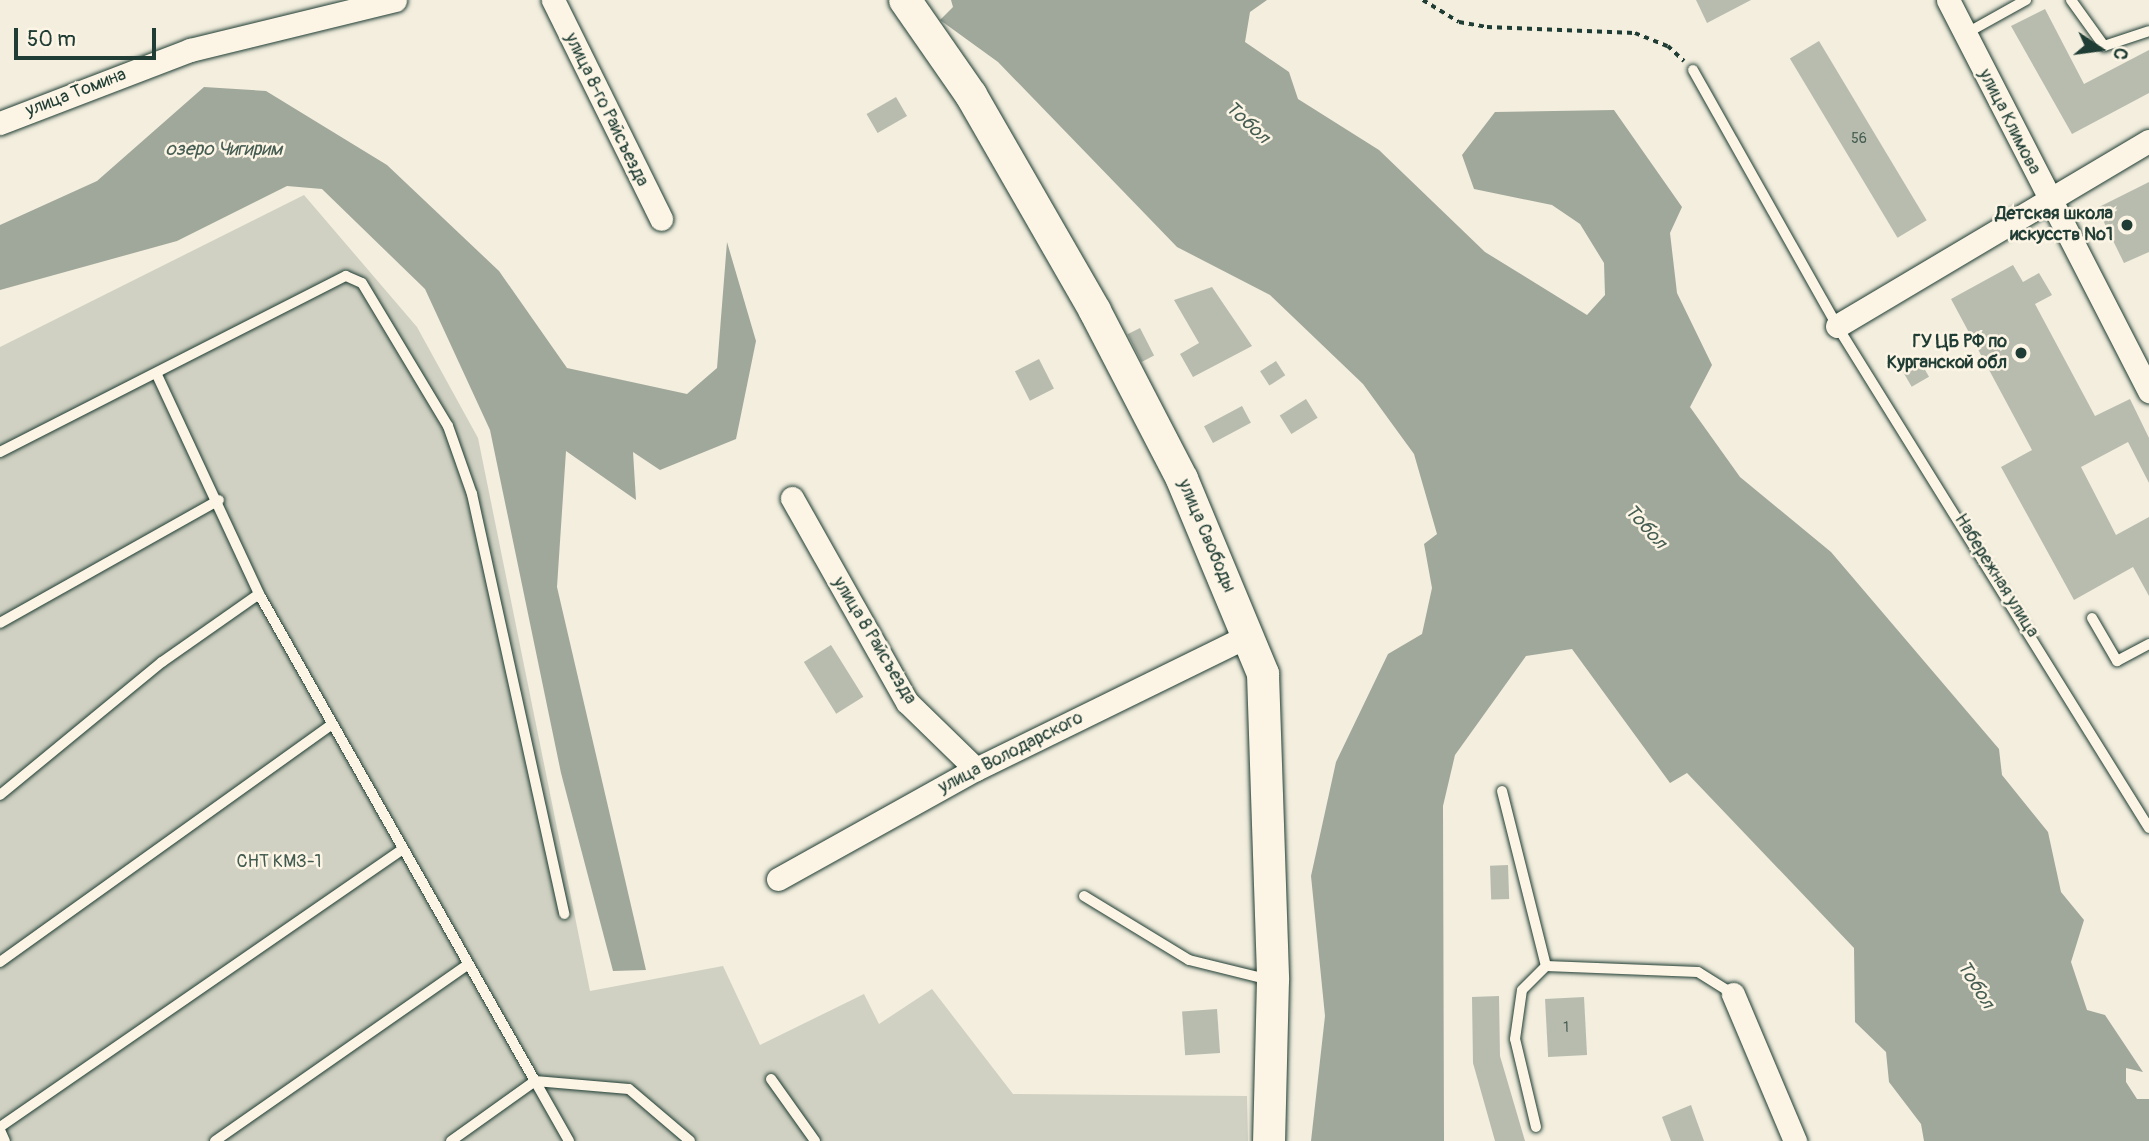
<!DOCTYPE html>
<html>
<head>
<meta charset="utf-8">
<style>
  body { margin:0 }
  #map { position:relative; width:2149px; height:1141px; overflow:hidden; background:#f3eede; font-family:Pangolin,sans-serif }
  div>[style] { position:absolute }
  .green>* { inset:0; background:#d0d1c2 }
  .water>* { inset:0; background:#a0a89b }
  .building>* { inset:0; background:#b8bcae; transform-origin:0 0 }
  .path>* { height:3.5px; margin-top:-1.75px; transform-origin:0; background:repeating-linear-gradient(90deg,#1f3d34 0 5px,transparent 0 10px) }
  .roads { filter:drop-shadow(0 0 2px #1f3d34) drop-shadow(0 0 2px #1f3d34) }
  .lane>* { height:10px; margin:-5px; padding:0 5px; transform-origin:5px; border-radius:5px; background:#fcf5e5 }
  .street>* { height:23px; margin:-11.5px; padding:0 11.5px; transform-origin:11.5px; border-radius:11.5px; background:#fcf5e5 }
  .secondary>* { height:32px; margin:-16px; padding:0 16px; transform-origin:16px; border-radius:16px; background:#fcf5e5 }
  .dots>* { width:19px; height:19px; translate:-50% -50%; box-sizing:border-box; border:4px solid #fcf5e5; border-radius:50% }
  span { translate:-50% -50%; white-space:nowrap; text-align:center; line-height:1.15; -webkit-text-stroke:5px #fcf5e5; paint-order:stroke }
  .number-label { font-size:14px; color:#455d52 }
  .number-label span { -webkit-text-stroke-width:0 }
  .street-label { font-size:18px; color:#1f3d34 }
  .poi-label { font-size:18px; color:#1f3d34; font-weight:700 }
  .right { translate:-100% -50%; text-align:right }
  .park-label { font-size:18px; color:#425b50 }
  .water-label { font-size:19px; color:#465d53; font-style:italic }
  .north { position:absolute; left:2065px; top:14px; width:70px; height:70px; -webkit-text-stroke:5px #fcf5e5; paint-order:stroke; rotate:103deg; font-size:19px; font-weight:700; line-height:28px; text-align:center; color:#1f3d34 }
  .north::after { content:''; display:block; margin:auto; width:24px; height:32px; background:#1f3d34; clip-path:polygon(50% 0,100% 100%,50% 72%,0 100%) }
  .scale { position:absolute; left:14px; top:28px; width:142px; height:32px; box-sizing:border-box; border:4px solid #1f3d34; border-top:0; padding-left:9px; font-size:21px; line-height:24px; white-space:nowrap; color:#1f3d34; -webkit-text-stroke:5px #fcf5e5; paint-order:stroke }
</style>
</head>
<body>
<div id="map">
  <div class="green">
    <div style="clip-path:polygon(304px 195px,417px 327px,478px 438px,590px 991px,723px 966px,760px 1045px,864px 994px,879px 1024px,932px 989px,1013px 1094px,1247px 1096px,1248px 1141px,0 1141px,0 347px)"></div>
  </div>
  <div class="water">
    <div style="clip-path:polygon(951px 0,1267px 0,1250px 12px,1245px 42px,1289px 72px,1298px 99px,1379px 150px,1485px 252px,1587px 315px,1605px 295px,1604px 263px,1580px 224px,1552px 205px,1474px 189px,1462px 155px,1495px 112px,1614px 110px,1682px 207px,1670px 233px,1677px 293px,1712px 365px,1690px 407px,1740px 477px,1831px 552px,1999px 749px,2002px 775px,2048px 832px,2061px 892px,2084px 920px,2071px 962px,2087px 1010px,2105px 1015px,2143px 1072px,2126px 1068px,2126px 1082px,2137px 1099px,2149px 1099px,2149px 1141px,1924px 1141px,1921px 1124px,1889px 1082px,1886px 1052px,1855px 1022px,1854px 948px,1687px 773px,1670px 783px,1572px 649px,1526px 656px,1455px 755px,1443px 806px,1444px 1141px,1311px 1141px,1325px 1016px,1311px 876px,1336px 762px,1388px 654px,1422px 634px,1432px 588px,1424px 544px,1437px 534px,1414px 454px,1363px 384px,1270px 295px,1177px 247px,998px 62px,940px 20px,953px 7px)"></div>
    <div style="clip-path:polygon(204px 87px,266px 91px,387px 165px,499px 271px,567px 368px,687px 394px,717px 368px,727px 242px,756px 341px,736px 439px,660px 470px,633px 452px,636px 500px,566px 451px,557px 587px,646px 970px,613px 971px,561px 773px,490px 430px,425px 289px,322px 189px,287px 186px,177px 241px,0 290px,0 225px,97px 181px)"></div>
  </div>
  <div class="building">
    <div style="clip-path:polygon(1696px 0,1751px 0,1707px 23px)"></div>
    <div style="clip-path:polygon(2045px 9px,2084px 84px,2149px 50px,2149px 93px,2072px 134px,2011px 26px)"></div>
    <div style="left:1819px;top:41px;width:209px;height:34px;rotate:59deg"></div>
    <div style="left:896px;top:97px;width:22px;height:34px;rotate:60deg"></div>
    <div style="clip-path:polygon(2149px 182px,2149px 252px,2124px 263px,2097px 208px)"></div>
    <div style="clip-path:polygon(2013px 265px,2023px 282px,2039px 273px,2052px 295px,2035px 304px,2095px 416px,2130px 399px,2149px 438px,2149px 483px,2128px 442px,2081px 467px,2116px 535px,2149px 517px,2149px 596px,2133px 567px,2074px 600px,2001px 467px,2032px 450px,1951px 299px)"></div>
    <div style="clip-path:polygon(1212px 287px,1252px 346px,1193px 377px,1180px 354px,1199px 343px,1174px 300px)"></div>
    <div style="left:1140px;top:328px;width:31px;height:14px;rotate:63deg"></div>
    <div style="left:1917px;top:356px;width:24px;height:20px;rotate:60deg"></div>
    <div style="left:1039px;top:359px;width:33px;height:27px;rotate:63deg"></div>
    <div style="left:1276px;top:361px;width:17px;height:19px;rotate:57deg"></div>
    <div style="left:1306px;top:399px;width:22px;height:31px;rotate:58deg"></div>
    <div style="left:1242px;top:406px;width:19px;height:43px;rotate:62deg"></div>
    <div style="left:831px;top:645px;width:61px;height:32px;rotate:58deg"></div>
    <div style="left:1508px;top:865px;width:34px;height:18px;rotate:88deg"></div>
    <div style="clip-path:polygon(1499px 996px,1500px 1056px,1525px 1141px,1495px 1141px,1473px 1063px,1472px 997px)"></div>
    <div style="left:1584px;top:997px;width:58px;height:39px;rotate:87deg"></div>
    <div style="left:1217px;top:1009px;width:44px;height:35px;rotate:86deg"></div>
    <div style="clip-path:polygon(1691px 1105px,1704px 1141px,1671px 1141px,1662px 1117px)"></div>
  </div>
  <div class="path">
    <div style="left:1423px;top:0;width:42px;rotate:31.4deg"></div>
    <div style="left:1459px;top:22px;width:28px;rotate:10deg"></div>
    <div style="left:1487px;top:27px;width:148px;rotate:2.3deg"></div>
    <div style="left:1635px;top:33px;width:35px;rotate:22deg"></div>
    <div style="left:1668px;top:46px;width:22px;rotate:43deg"></div>
  </div>
  <div class="roads">
    <div class="lane">
      <div style="left:2071px;top:0;width:57px;rotate:54.3deg"></div>
      <div style="left:2104px;top:46px;width:47px;rotate:-18.4deg"></div>
      <div style="left:1965px;top:34px;width:70px;rotate:-29.1deg"></div>
      <div style="left:1693px;top:70px;width:294px;rotate:60.6deg"></div>
      <div style="left:1837px;top:326px;width:591px;rotate:58.14deg"></div>
      <div style="left:157px;top:375px;width:242px;rotate:65deg"></div>
      <div style="left:259px;top:594px;width:560px;rotate:60.46deg"></div>
      <div style="left:535px;top:1081px;width:94px;rotate:4.9deg"></div>
      <div style="left:629px;top:1089px;width:80px;rotate:40.4deg"></div>
      <div style="left:0;top:452px;width:388px;rotate:-27deg"></div>
      <div style="left:346px;top:276px;width:17px;rotate:24deg"></div>
      <div style="left:362px;top:283px;width:167px;rotate:59deg"></div>
      <div style="left:448px;top:426px;width:72px;rotate:70.6deg"></div>
      <div style="left:472px;top:494px;width:430px;rotate:77.6deg"></div>
      <div style="left:2092px;top:618px;width:50px;rotate:59.8deg"></div>
      <div style="left:2117px;top:661px;width:36px;rotate:-28deg"></div>
      <div style="left:0;top:623px;width:251px;rotate:-29.3deg"></div>
      <div style="left:1502px;top:791px;width:180px;rotate:75.9deg"></div>
      <div style="left:0;top:795px;width:210px;rotate:-39.4deg"></div>
      <div style="left:162px;top:662px;width:118px;rotate:-35deg"></div>
      <div style="left:1084px;top:896px;width:123px;rotate:31.4deg"></div>
      <div style="left:1189px;top:960px;width:83px;rotate:13.9deg"></div>
      <div style="left:0;top:962px;width:408px;rotate:-35.6deg"></div>
      <div style="left:771px;top:1079px;width:76px;rotate:54.6deg"></div>
      <div style="left:0;top:1127px;width:488px;rotate:-34.6deg"></div>
      <div style="left:1536px;top:1127px;width:90px;rotate:-103.4deg"></div>
      <div style="left:1515px;top:1039px;width:49px;rotate:-81.9deg"></div>
      <div style="left:1522px;top:990px;width:34px;rotate:-45deg"></div>
      <div style="left:1546px;top:966px;width:152px;rotate:2.3deg"></div>
      <div style="left:1698px;top:972px;width:41px;rotate:32.2deg"></div>
      <div style="left:0;top:1130px;width:12px;rotate:66deg"></div>
      <div style="left:215px;top:1141px;width:306px;rotate:-34.9deg"></div>
      <div style="left:451px;top:1141px;width:103px;rotate:-35.5deg"></div>
      <div style="left:535px;top:1081px;width:69px;rotate:60.5deg"></div>
    </div>
    <div class="street">
      <div style="left:553px;top:0;width:244px;rotate:63.7deg"></div>
      <div style="left:1948px;top:0;width:440px;rotate:62.8deg"></div>
      <div style="left:0;top:123px;width:204px;rotate:-21deg"></div>
      <div style="left:190px;top:50px;width:211px;rotate:-13.7deg"></div>
      <div style="left:1837px;top:326px;width:363px;rotate:-30.7deg"></div>
      <div style="left:792px;top:498px;width:234px;rotate:60.6deg"></div>
      <div style="left:907px;top:702px;width:96px;rotate:44.2deg"></div>
      <div style="left:778px;top:879px;width:227px;rotate:-29.1deg"></div>
      <div style="left:976px;top:769px;width:303px;rotate:-26.1deg"></div>
      <div style="left:1733px;top:994px;width:160px;rotate:67.1deg"></div>
    </div>
    <div class="secondary">
      <div style="left:905px;top:0;width:116px;rotate:55.2deg"></div>
      <div style="left:971px;top:95px;width:249px;rotate:60.1deg"></div>
      <div style="left:1095px;top:311px;width:189px;rotate:62.6deg"></div>
      <div style="left:1182px;top:479px;width:211px;rotate:67.4deg"></div>
      <div style="left:1263px;top:674px;width:306px;rotate:88.1deg"></div>
      <div style="left:1273px;top:980px;width:161px;rotate:91.4deg"></div>
    </div>
  </div>
  <div class="dots">
    <div style="left:2127px;top:225px;background:#1f3d34"></div>
    <div style="left:2021px;top:353px;background:#1f3d34"></div>
  </div>
  <div class="number-label">
    <span style="left:1859px;top:139px">56</span>
    <span style="left:1566px;top:1028px">1</span>
  </div>
  <div class="street-label">
    <span style="left:76px;top:93px;rotate:-21deg">улица Томина</span>
    <span style="left:606px;top:110px;rotate:64deg">улица 8-го Райсъезда</span>
    <span style="left:2009px;top:122px;rotate:63deg">улица Климова</span>
    <span style="left:1206px;top:536px;rotate:67deg">улица Свободы</span>
    <span style="left:1996px;top:576px;rotate:58deg">Набережная улица</span>
    <span style="left:874px;top:641px;rotate:59deg">улица 8 Райсъезда</span>
    <span style="left:1011px;top:753px;rotate:-27deg">улица Володарского</span>
  </div>
  <div class="poi-label">
    <span class="right" style="left:2113px;top:225px">Детская школа<br>искусств №1</span>
    <span class="right" style="left:2007px;top:353px">ГУ ЦБ РФ по<br>Курганской обл</span>
  </div>
  <div class="park-label">
    <span style="left:279px;top:862px">СНТ КМЗ-1</span>
  </div>
  <div class="water-label">
    <span style="left:1247px;top:123px;rotate:43deg">Тобол</span>
    <span style="left:224px;top:150px">озеро Чигирим</span>
    <span style="left:1645px;top:527px;rotate:48deg">Тобол</span>
    <span style="left:1975px;top:985px;rotate:58deg">Тобол</span>
  </div>
  <div class="north">С</div>
  <div class="scale">50 m</div>
</div>
</body>
</html>
